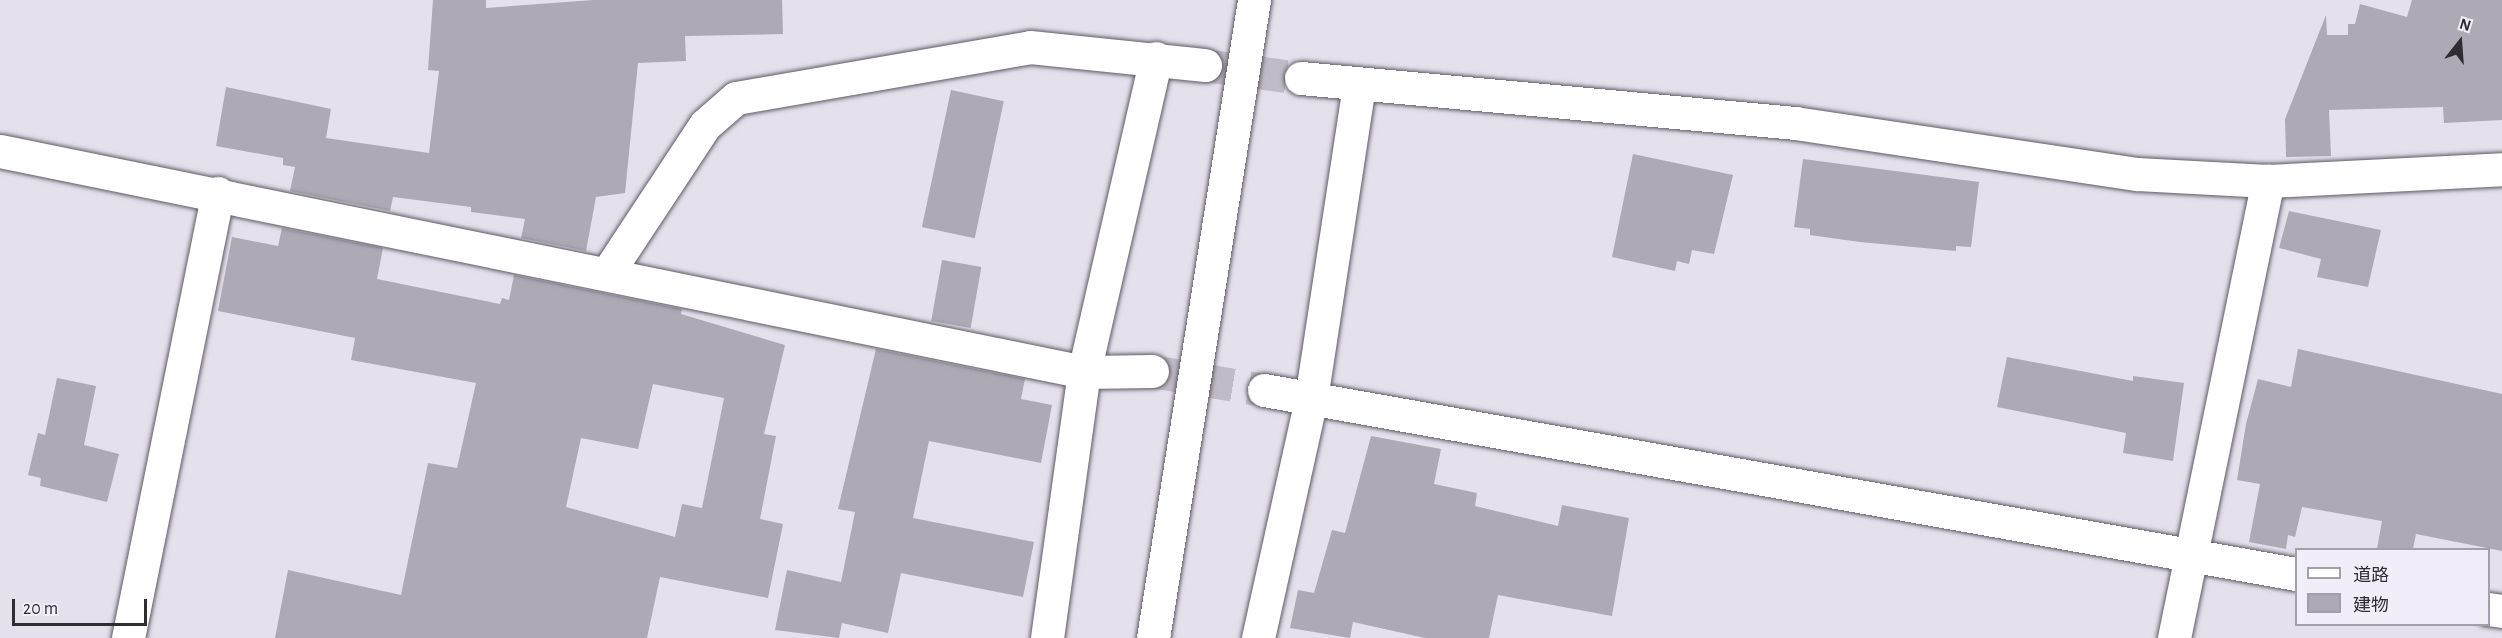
<!DOCTYPE html>
<html>
<head>
<meta charset="utf-8">
<style>
  body { margin:0 }
  #map { position:relative; width:2502px; height:638px; overflow:hidden; background:#e4e0ec; font-family:"Alegreya Sans","Noto Sans JP",sans-serif }
  div>[style] { position:absolute }
  .building>* { inset:0; background:#ada9b5; transform-origin:0 0 }
  .minor-tunnel>* { height:33px; margin-top:-16.5px; transform-origin:0; background:repeating-linear-gradient(90deg,#c0bcc7 0 33px,transparent 0 49px) }
  .roads { filter:drop-shadow(0 0 2px #5e5a65) drop-shadow(0 0 2px #5e5a65) }
  .minor>* { height:33px; margin:-16.5px; padding:0 16.5px; transform-origin:16.5px; border-radius:16.5px; background:#fff }
  .tertiary>* { height:33px; margin:-16.5px; padding:0 16.5px; transform-origin:16.5px; border-radius:16.5px; background:#fff }
  span { translate:-50% -50%; white-space:nowrap; text-align:center; line-height:1.15; -webkit-text-stroke:4.5px #f1edf9; paint-order:stroke }
  .legend { position:absolute; left:2295px; top:548px; width:195px; height:78px; box-sizing:border-box; background:#f1edf9; border:2px solid #a3a0a9; margin:0; padding:8px 10px; list-style:none; font-size:18px; color:#2f2d32 }
  .legend li { display:flex; align-items:center; gap:12px; height:30px }
  .legend b { width:30px; border:2px solid #a3a0a9 }
  .north { position:absolute; left:2430px; top:12px; width:60px; height:60px; -webkit-text-stroke:4px #f1edf9; paint-order:stroke; rotate:17deg; font-size:16px; font-weight:700; line-height:24px; text-align:center; color:#2f2d32 }
  .north::after { content:''; display:block; margin:auto; width:21px; height:27px; background:#2f2d32; clip-path:polygon(50% 0,100% 100%,50% 72%,0 100%) }
  .scale { position:absolute; left:12px; top:599px; width:135px; height:27px; box-sizing:border-box; border:3px solid #2f2d32; border-top:0; padding-left:8px; font-size:18px; line-height:21px; white-space:nowrap; color:#2f2d32; -webkit-text-stroke:4px #f1edf9; paint-order:stroke }
</style>
</head>
<body>
<div id="map">
  <div class="building">
    <div style="clip-path:polygon(433px 0,486px 0,486px 8px,593px 0,782px 0,783px 34px,685px 36px,686px 61px,638px 63px,625px 193px,596px 197px,586px 251px,521px 238px,525px 219px,471px 212px,471px 207px,393px 197px,390px 211px,290px 191px,295px 167px,283px 165px,283px 158px,216px 146px,226px 87px,331px 109px,326px 138px,429px 153px,439px 71px,428px 70px)"></div>
    <div style="clip-path:polygon(2412px 0,2502px 0,2502px 120px,2444px 123px,2443px 107px,2329px 110px,2331px 156px,2286px 157px,2285px 119px,2326px 15px,2327px 35px,2348px 35px,2348px 24px,2355px 24px,2360px 4px,2407px 17px)"></div>
    <div style="left:951px;top:90px;width:54px;height:140px;rotate:12deg"></div>
    <div style="clip-path:polygon(1633px 154px,1733px 175px,1714px 254px,1692px 250px,1689px 264px,1677px 261px,1675px 271px,1612px 257px)"></div>
    <div style="clip-path:polygon(1803px 159px,1979px 182px,1971px 247px,1956px 246px,1956px 251px,1860px 242px,1810px 235px,1810px 229px,1794px 227px)"></div>
    <div style="clip-path:polygon(2289px 211px,2381px 230px,2368px 287px,2317px 277px,2321px 259px,2279px 248px)"></div>
    <div style="clip-path:polygon(evenodd,282px 228px,383px 248px,377px 279px,500px 304px,502px 298px,509px 300px,514px 275px,682px 309px,681px 314px,785px 345px,764px 434px,776px 436px,760px 519px,783px 524px,768px 598px,660px 577px,647px 638px,275px 638px,288px 570px,401px 595px,428px 463px,457px 468px,476px 383px,351px 360px,355px 338px,218px 311px,232px 237px,278px 246px,282px 228px,653px 384px,724px 398px,702px 508px,682px 504px,675px 537px,566px 507px,581px 438px,638px 449px,653px 384px)"></div>
    <div style="left:942px;top:260px;width:40px;height:62px;rotate:10deg"></div>
    <div style="clip-path:polygon(876px 349px,1025px 379px,1021px 399px,1052px 405px,1041px 463px,929px 441px,913px 518px,1034px 542px,1023px 597px,901px 573px,888px 633px,842px 623px,839px 638px,775px 630px,787px 570px,841px 582px,855px 512px,838px 509px)"></div>
    <div style="clip-path:polygon(2298px 349px,2502px 394px,2502px 551px,2416px 534px,2413px 549px,2377px 549px,2382px 521px,2302px 507px,2295px 537px,2288px 535px,2286px 549px,2249px 542px,2260px 484px,2237px 480px,2246px 424px,2258px 379px,2291px 387px)"></div>
    <div style="clip-path:polygon(2007px 357px,2133px 381px,2133px 376px,2184px 383px,2173px 461px,2123px 453px,2126px 433px,1997px 407px)"></div>
    <div style="clip-path:polygon(57px 378px,96px 386px,84px 445px,119px 454px,107px 502px,40px 486px,41px 478px,28px 475px,38px 433px,45px 435px)"></div>
    <div style="clip-path:polygon(1371px 436px,1441px 449px,1434px 484px,1477px 493px,1475px 506px,1558px 526px,1562px 505px,1629px 518px,1612px 616px,1498px 595px,1489px 638px,1425px 638px,1353px 622px,1350px 638px,1290px 628px,1298px 590px,1314px 593px,1332px 530px,1345px 533px)"></div>
  </div>
  <div class="minor-tunnel">
    <div style="left:1205px;top:65px;width:97px;rotate:7.7deg"></div>
    <div style="left:1152px;top:371px;width:114px;rotate:9.6deg"></div>
  </div>
  <div class="roads">
    <div class="minor">
      <div style="left:1301px;top:78px;width:496px;rotate:5.2deg"></div>
      <div style="left:1795px;top:123px;width:346px;rotate:8.5deg"></div>
      <div style="left:2137px;top:174px;width:131px;rotate:3.1deg"></div>
      <div style="left:2268px;top:181px;width:234px;rotate:-2.9deg"></div>
      <div style="left:0;top:151px;width:1106px;rotate:11.52deg"></div>
      <div style="left:1084px;top:372px;width:68px;rotate:-0.8deg"></div>
      <div style="left:608px;top:272px;width:176px;rotate:-56.6deg"></div>
      <div style="left:705px;top:125px;width:41px;rotate:-41.1deg"></div>
      <div style="left:736px;top:98px;width:298px;rotate:-9.8deg"></div>
      <div style="left:1030px;top:47px;width:176px;rotate:5.9deg"></div>
      <div style="left:1264px;top:390px;width:1048px;rotate:10.11deg"></div>
      <div style="left:2488px;top:609px;width:14px;rotate:8deg"></div>
      <div style="left:128px;top:638px;width:454px;rotate:-78.6deg"></div>
      <div style="left:1047px;top:638px;width:269px;rotate:-82.1deg"></div>
      <div style="left:1084px;top:372px;width:322px;rotate:-77.1deg"></div>
      <div style="left:1258px;top:638px;width:245px;rotate:-77.5deg"></div>
      <div style="left:1311px;top:399px;width:319px;rotate:-81.3deg"></div>
      <div style="left:2174px;top:638px;width:467px;rotate:-78.4deg"></div>
    </div>
    <div class="tertiary">
      <div style="left:1153px;top:638px;width:646px;rotate:-81deg"></div>
    </div>
  </div>
  <ul class="legend">
  <li><b style="height:8px;background:#fff"></b>道路</li>
  <li><b style="height:16px;background:#ada9b5"></b>建物</li>
  </ul>
  <div class="north">N</div>
  <div class="scale">20 m</div>
</div>
</body>
</html>
